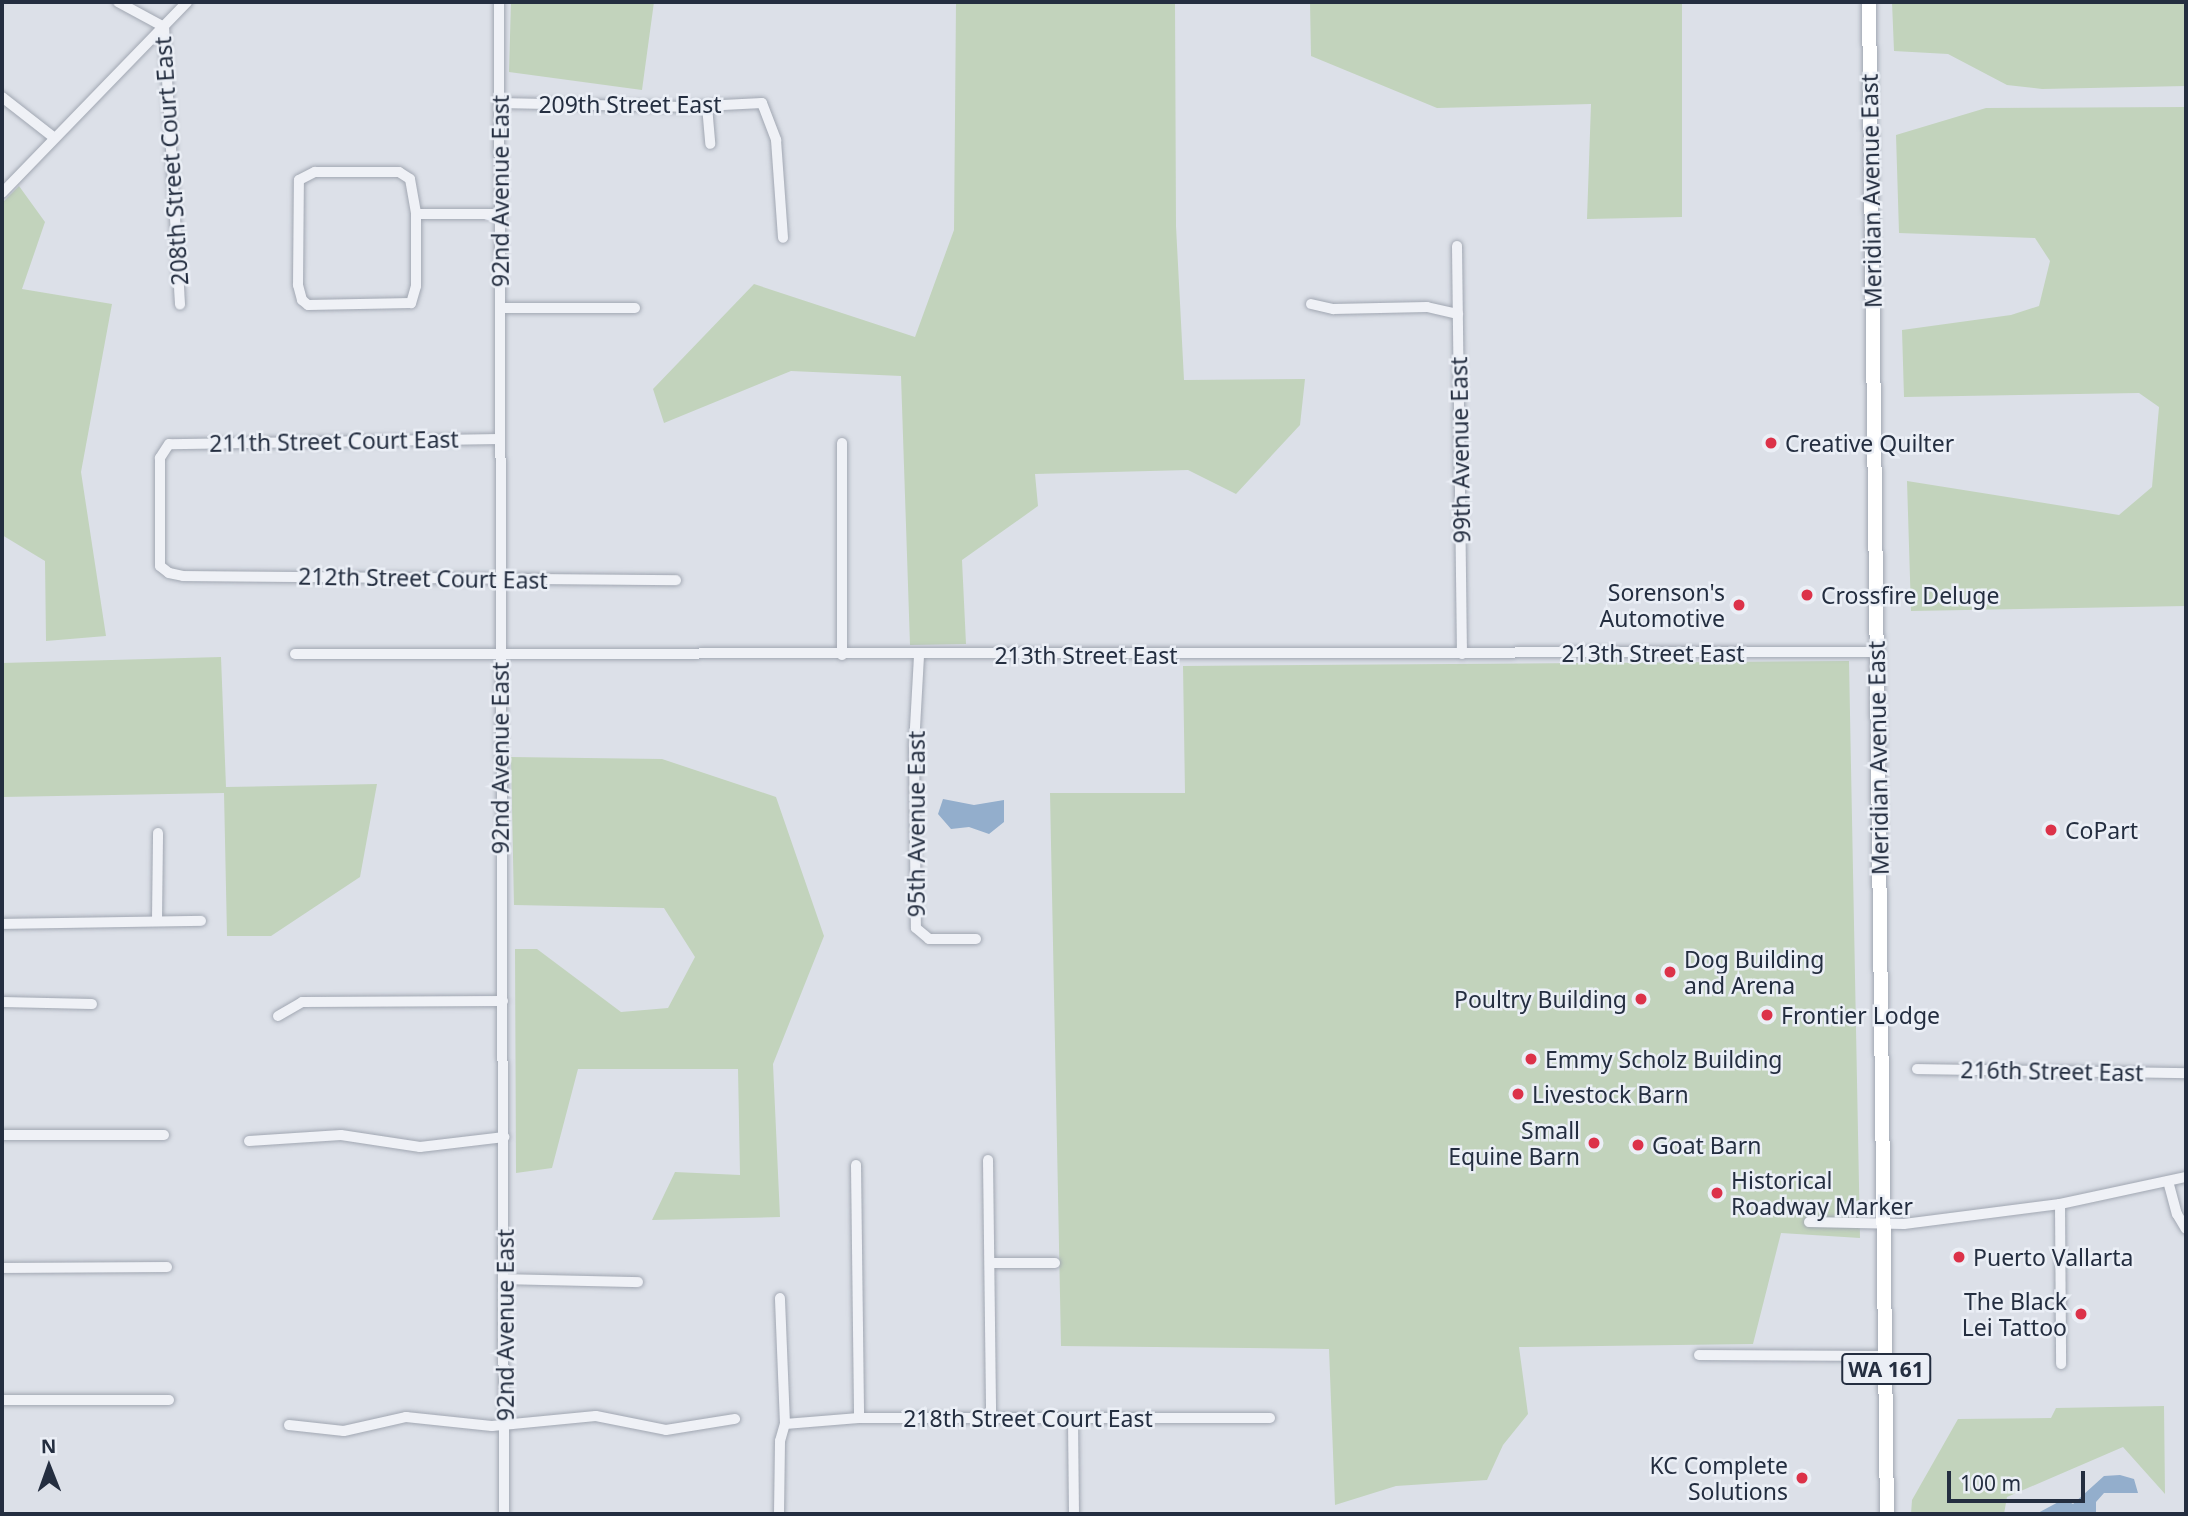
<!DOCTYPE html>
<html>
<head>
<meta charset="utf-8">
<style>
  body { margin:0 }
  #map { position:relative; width:2188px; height:1516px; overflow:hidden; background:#dce0e8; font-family:"Noto Sans",sans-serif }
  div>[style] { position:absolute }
  .green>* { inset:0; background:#c2d3bc }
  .water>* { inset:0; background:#93aecc }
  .roads { filter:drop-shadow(0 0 2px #a1a7b2) drop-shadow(0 0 2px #a1a7b2) }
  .minor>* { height:10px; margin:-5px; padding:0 5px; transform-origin:5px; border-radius:5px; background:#eff1f6 }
  .major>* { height:14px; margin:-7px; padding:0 7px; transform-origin:7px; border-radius:7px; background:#fff }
  .dots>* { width:19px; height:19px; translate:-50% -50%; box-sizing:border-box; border:4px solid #ebeff6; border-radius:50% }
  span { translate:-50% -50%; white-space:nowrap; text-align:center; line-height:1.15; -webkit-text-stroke:5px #ebeff6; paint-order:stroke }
  .shield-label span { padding:2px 5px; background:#ebeff6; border:2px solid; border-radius:5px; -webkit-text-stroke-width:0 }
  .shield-label { font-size:21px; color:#242e40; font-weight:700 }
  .street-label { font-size:23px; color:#242e40 }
  .poi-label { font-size:23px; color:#242e40 }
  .left { translate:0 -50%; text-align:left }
  .right { translate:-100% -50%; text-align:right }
  .frame { position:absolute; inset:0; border:4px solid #242e40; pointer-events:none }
  .north { position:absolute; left:14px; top:1432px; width:70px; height:70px; -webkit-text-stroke:5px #ebeff6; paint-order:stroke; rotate:359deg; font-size:19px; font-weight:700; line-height:28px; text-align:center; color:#242e40 }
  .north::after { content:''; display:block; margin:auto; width:24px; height:32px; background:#242e40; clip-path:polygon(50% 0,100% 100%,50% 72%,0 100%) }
  .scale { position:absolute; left:1947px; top:1471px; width:138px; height:32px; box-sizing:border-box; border:4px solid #242e40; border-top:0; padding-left:9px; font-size:21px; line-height:24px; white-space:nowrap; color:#242e40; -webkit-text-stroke:5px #ebeff6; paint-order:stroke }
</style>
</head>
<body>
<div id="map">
  <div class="green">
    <div style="clip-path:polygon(511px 2px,654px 2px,642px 90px,509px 72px)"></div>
    <div style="clip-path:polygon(956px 2px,1175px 2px,1176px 226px,1184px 380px,1305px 379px,1300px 425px,1236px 494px,1188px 470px,1035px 474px,1038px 506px,962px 560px,966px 644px,910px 645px,901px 376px,791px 371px,664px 423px,653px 389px,754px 284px,915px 337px,954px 230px)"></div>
    <div style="clip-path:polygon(1310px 2px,1682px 2px,1682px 217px,1587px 219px,1591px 104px,1437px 108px,1311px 56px)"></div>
    <div style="clip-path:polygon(1892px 2px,2186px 2px,2186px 86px,2042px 89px,2007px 85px,1948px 54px,1894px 51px)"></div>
    <div style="clip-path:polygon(2186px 107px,2186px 606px,1911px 611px,1907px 481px,2119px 515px,2152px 487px,2159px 407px,2139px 393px,1904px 397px,1902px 330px,2011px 315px,2039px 306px,2050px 261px,2035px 238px,1899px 233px,1896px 135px,1986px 108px)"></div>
    <div style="clip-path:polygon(19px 186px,45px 222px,22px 289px,112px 304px,81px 472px,106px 636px,46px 641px,45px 561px,2px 535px,2px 203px)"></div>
    <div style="clip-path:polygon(221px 657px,226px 787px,377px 784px,360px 877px,271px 936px,227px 936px,224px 793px,2px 797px,2px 663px)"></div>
    <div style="clip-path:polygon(1849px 661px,1860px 1238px,1781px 1233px,1753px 1344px,1519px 1347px,1528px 1414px,1503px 1445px,1487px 1480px,1396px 1486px,1335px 1505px,1329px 1349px,1061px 1346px,1050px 793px,1185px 793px,1183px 666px)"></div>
    <div style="clip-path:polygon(511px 757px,662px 759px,776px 797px,824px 936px,773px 1064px,780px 1217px,652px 1220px,675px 1172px,740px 1175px,738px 1069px,578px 1069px,552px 1168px,516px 1173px,515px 949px,537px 949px,621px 1012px,668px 1008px,695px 957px,664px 908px,514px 905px)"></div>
    <div style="clip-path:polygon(2164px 1406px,2165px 1494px,2123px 1447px,2007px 1497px,2004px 1514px,1911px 1514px,1912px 1500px,1958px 1419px,2051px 1418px,2056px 1408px)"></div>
  </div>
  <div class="water">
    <div style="clip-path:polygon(943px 799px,974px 805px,1004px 800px,1004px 822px,989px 834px,969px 827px,951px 829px,938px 814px)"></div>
    <div style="clip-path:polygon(2120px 1475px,2134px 1479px,2138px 1493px,2104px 1493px,2096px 1502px,2096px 1514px,2036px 1514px,2064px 1499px,2073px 1504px,2104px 1476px)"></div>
  </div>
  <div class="roads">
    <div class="minor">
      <div style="left:118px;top:2px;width:52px;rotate:28.5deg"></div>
      <div style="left:164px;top:27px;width:278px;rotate:86.7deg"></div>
      <div style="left:499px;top:2px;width:1512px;rotate:89.81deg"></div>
      <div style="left:2px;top:97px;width:63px;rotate:38deg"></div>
      <div style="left:499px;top:103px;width:185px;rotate:1.2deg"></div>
      <div style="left:684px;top:107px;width:78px;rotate:-2.9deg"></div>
      <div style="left:762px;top:103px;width:40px;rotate:69deg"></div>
      <div style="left:776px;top:140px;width:98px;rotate:85.9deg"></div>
      <div style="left:707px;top:106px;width:38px;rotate:85deg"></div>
      <div style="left:315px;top:172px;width:84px"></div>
      <div style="left:399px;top:172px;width:13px;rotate:32deg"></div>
      <div style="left:410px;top:179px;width:36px;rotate:80deg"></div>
      <div style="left:416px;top:214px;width:72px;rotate:90deg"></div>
      <div style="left:416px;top:286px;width:18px;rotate:106deg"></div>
      <div style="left:411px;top:303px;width:103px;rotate:178.9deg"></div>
      <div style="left:308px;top:305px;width:8px;rotate:-140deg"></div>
      <div style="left:302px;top:300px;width:16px;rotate:-105deg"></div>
      <div style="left:298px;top:285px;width:105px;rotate:-89.5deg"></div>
      <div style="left:299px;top:180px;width:18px;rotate:-27deg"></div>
      <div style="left:2px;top:193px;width:266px;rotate:-45.9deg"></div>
      <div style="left:416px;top:214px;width:85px"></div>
      <div style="left:1457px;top:246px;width:408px;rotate:89.3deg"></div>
      <div style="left:1311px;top:304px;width:23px;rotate:13deg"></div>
      <div style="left:1333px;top:309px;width:94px;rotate:-1.2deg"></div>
      <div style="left:1427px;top:307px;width:32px;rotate:13deg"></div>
      <div style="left:501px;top:308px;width:134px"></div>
      <div style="left:500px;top:439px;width:331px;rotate:179.1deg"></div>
      <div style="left:169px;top:444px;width:17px;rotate:123deg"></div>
      <div style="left:160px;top:458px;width:108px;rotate:90deg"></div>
      <div style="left:160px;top:566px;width:11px;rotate:38deg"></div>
      <div style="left:169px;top:573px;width:14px;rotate:12deg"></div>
      <div style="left:183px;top:576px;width:493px;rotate:0.5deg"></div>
      <div style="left:842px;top:443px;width:212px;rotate:90deg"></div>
      <div style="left:295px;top:654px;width:1582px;rotate:-0.07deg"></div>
      <div style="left:919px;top:656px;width:90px;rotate:93.2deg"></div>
      <div style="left:914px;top:746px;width:182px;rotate:89.4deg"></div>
      <div style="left:916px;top:928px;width:17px;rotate:40deg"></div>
      <div style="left:929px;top:939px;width:47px"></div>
      <div style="left:157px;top:919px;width:86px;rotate:-89.3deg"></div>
      <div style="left:2px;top:924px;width:199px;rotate:-0.9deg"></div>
      <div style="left:2px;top:1002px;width:90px;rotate:1.3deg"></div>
      <div style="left:278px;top:1016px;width:28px;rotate:-30deg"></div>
      <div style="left:302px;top:1002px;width:201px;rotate:-0.3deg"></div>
      <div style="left:1917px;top:1069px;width:269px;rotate:0.9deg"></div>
      <div style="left:2px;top:1135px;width:162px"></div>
      <div style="left:249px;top:1141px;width:92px;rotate:-3.7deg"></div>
      <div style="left:341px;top:1135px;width:80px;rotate:8.6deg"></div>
      <div style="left:420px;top:1147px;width:85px;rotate:-6.8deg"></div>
      <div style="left:988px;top:1160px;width:258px;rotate:89.3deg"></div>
      <div style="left:856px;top:1165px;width:253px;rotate:89.3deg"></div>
      <div style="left:2168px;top:1181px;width:34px;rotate:75deg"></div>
      <div style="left:2177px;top:1214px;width:17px;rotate:59deg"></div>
      <div style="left:2060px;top:1204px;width:160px;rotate:89.6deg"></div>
      <div style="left:1809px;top:1222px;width:95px;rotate:1.2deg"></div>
      <div style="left:1904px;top:1224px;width:157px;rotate:-7.3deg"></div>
      <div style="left:2060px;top:1204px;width:129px;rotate:-12.1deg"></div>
      <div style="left:991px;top:1263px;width:64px"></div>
      <div style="left:2px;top:1268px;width:165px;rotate:-0.3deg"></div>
      <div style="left:504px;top:1279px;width:134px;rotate:1.3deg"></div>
      <div style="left:1699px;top:1355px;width:187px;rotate:0.3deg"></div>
      <div style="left:2px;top:1400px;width:167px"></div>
      <div style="left:1073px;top:1419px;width:95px;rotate:89.4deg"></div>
      <div style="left:785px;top:1424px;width:74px;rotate:-4.6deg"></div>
      <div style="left:859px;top:1418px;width:411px"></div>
      <div style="left:289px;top:1425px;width:55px;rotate:6.2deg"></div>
      <div style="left:344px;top:1431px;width:64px;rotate:-12.7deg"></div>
      <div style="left:406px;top:1417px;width:86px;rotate:6deg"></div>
      <div style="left:492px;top:1426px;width:104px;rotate:-5.5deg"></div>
      <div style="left:596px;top:1416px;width:71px;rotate:11.3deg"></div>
      <div style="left:666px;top:1430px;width:70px;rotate:-9.1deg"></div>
      <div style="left:779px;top:1514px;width:73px;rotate:-89.2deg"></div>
      <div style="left:780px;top:1441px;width:18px;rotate:-74deg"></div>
      <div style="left:785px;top:1424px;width:126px;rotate:-92.3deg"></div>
    </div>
    <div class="major">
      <div style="left:1869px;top:2px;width:1512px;rotate:89.32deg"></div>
    </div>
  </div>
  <div class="dots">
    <div style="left:1771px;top:443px;background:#dc3249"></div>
    <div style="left:1807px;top:595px;background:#dc3249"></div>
    <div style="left:1739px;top:605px;background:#dc3249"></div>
    <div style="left:2051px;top:830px;background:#dc3249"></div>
    <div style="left:1670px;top:972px;background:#dc3249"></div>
    <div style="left:1641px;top:999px;background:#dc3249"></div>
    <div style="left:1767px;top:1015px;background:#dc3249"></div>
    <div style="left:1531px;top:1059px;background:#dc3249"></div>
    <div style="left:1518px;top:1094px;background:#dc3249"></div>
    <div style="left:1594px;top:1143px;background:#dc3249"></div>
    <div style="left:1638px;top:1145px;background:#dc3249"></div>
    <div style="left:1717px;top:1193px;background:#dc3249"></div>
    <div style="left:1959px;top:1257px;background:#dc3249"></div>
    <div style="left:2081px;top:1314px;background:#dc3249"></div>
    <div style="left:1802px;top:1478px;background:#dc3249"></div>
  </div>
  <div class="shield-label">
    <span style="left:1886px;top:1369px">WA 161</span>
  </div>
  <div class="street-label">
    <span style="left:630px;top:104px">209th Street East</span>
    <span style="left:171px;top:161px;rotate:-94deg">208th Street Court East</span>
    <span style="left:500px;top:191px;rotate:-90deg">92nd Avenue East</span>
    <span style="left:1871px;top:191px;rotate:-91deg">Meridian Avenue East</span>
    <span style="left:334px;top:441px;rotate:-1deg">211th Street Court East</span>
    <span style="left:1460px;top:450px;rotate:-91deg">99th Avenue East</span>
    <span style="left:423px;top:578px;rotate:1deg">212th Street Court East</span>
    <span style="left:1653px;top:653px">213th Street East</span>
    <span style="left:1086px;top:655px">213th Street East</span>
    <span style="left:500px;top:758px;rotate:-90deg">92nd Avenue East</span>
    <span style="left:1878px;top:758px;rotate:-91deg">Meridian Avenue East</span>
    <span style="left:916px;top:824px;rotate:-90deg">95th Avenue East</span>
    <span style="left:2052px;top:1071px;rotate:1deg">216th Street East</span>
    <span style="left:505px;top:1325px;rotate:-90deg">92nd Avenue East</span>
    <span style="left:1028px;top:1418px">218th Street Court East</span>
  </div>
  <div class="poi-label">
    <span class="left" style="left:1785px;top:443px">Creative Quilter</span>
    <span class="right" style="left:1725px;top:605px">Sorenson's<br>Automotive</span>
    <span class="left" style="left:1821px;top:595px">Crossfire Deluge</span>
    <span class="left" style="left:2065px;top:830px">CoPart</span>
    <span class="left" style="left:1684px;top:972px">Dog Building<br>and Arena</span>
    <span class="right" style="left:1627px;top:999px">Poultry Building</span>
    <span class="left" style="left:1781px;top:1015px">Frontier Lodge</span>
    <span class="left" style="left:1545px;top:1059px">Emmy Scholz Building</span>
    <span class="left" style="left:1532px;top:1094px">Livestock Barn</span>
    <span class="right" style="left:1580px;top:1143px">Small<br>Equine Barn</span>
    <span class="left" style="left:1652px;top:1145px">Goat Barn</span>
    <span class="left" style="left:1731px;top:1193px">Historical<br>Roadway Marker</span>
    <span class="left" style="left:1973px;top:1257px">Puerto Vallarta</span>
    <span class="right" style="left:2067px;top:1314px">The Black<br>Lei Tattoo</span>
    <span class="right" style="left:1788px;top:1478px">KC Complete<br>Solutions</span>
  </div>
  <div class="frame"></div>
  <div class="north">N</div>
  <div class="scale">100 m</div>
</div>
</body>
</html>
